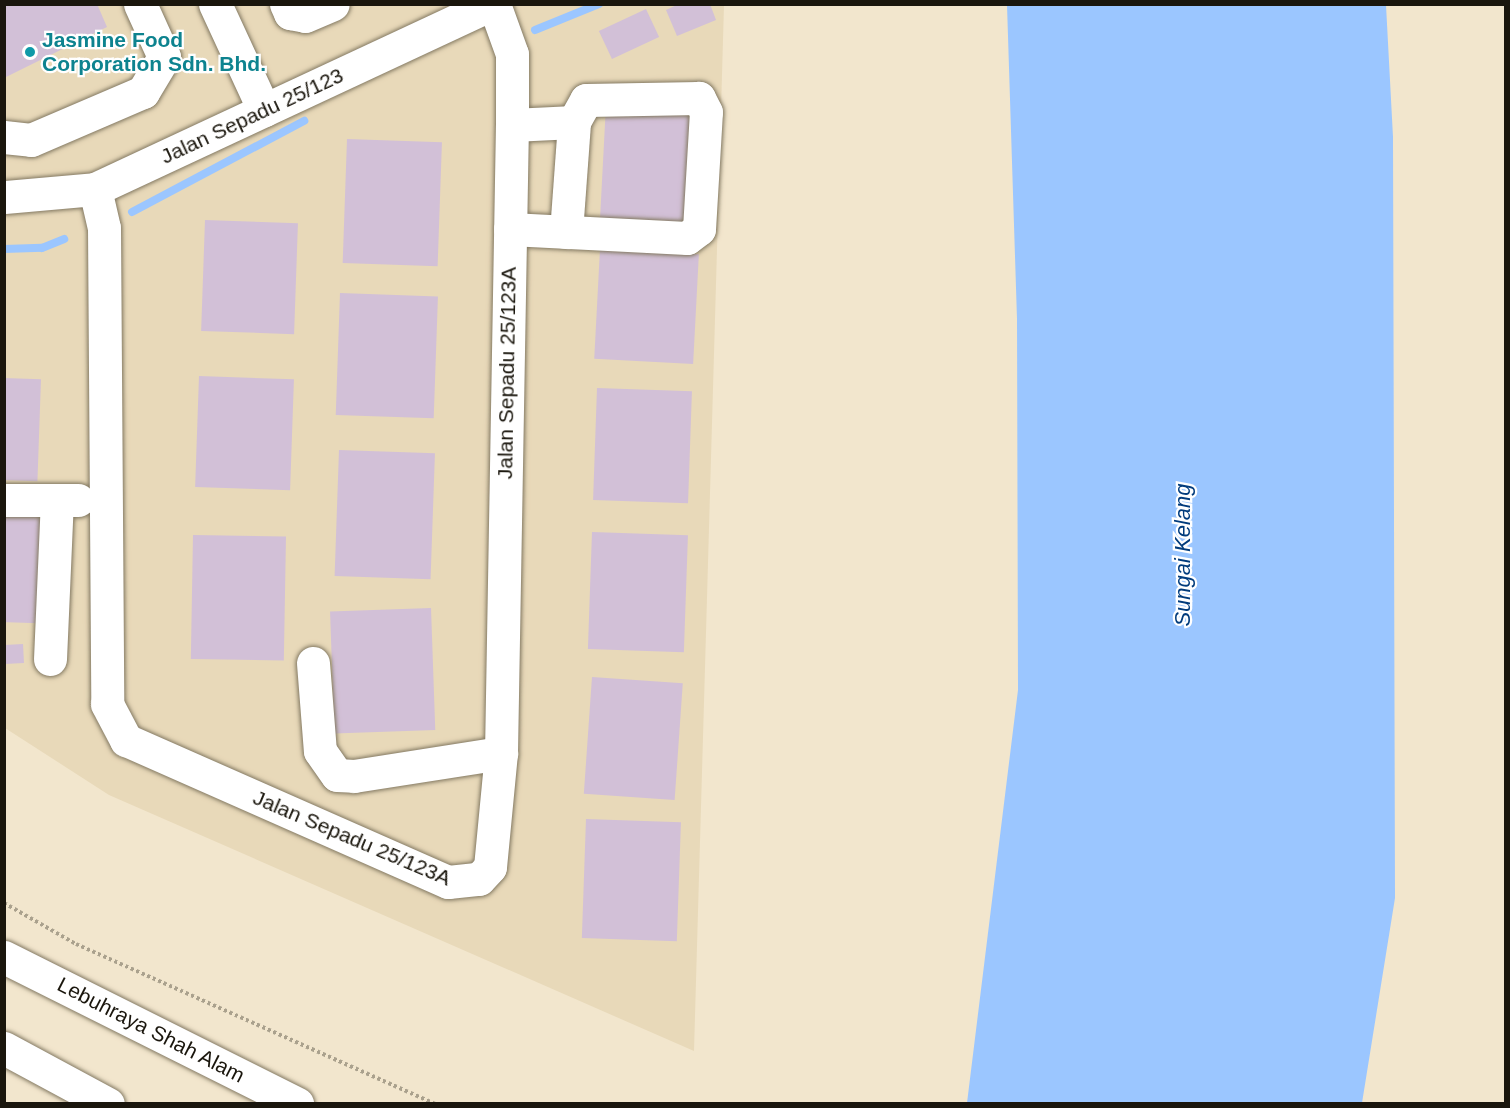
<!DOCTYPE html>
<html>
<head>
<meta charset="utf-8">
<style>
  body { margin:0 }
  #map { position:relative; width:1510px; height:1108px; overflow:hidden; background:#f2e6cd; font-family:Arial,sans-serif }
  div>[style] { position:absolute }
  .built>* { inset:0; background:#e8d9b9 }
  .water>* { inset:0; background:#9bc6ff }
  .stream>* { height:8px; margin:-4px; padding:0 4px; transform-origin:4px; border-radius:4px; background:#9bc6ff }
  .building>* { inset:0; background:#d2c0d7; transform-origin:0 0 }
  .path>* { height:4px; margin-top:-2px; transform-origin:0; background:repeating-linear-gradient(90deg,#aaa18d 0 3px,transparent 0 6px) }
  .roads { filter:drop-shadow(0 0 2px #837962) drop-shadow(0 0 2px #837962) }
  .minor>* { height:33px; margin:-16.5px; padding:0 16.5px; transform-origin:16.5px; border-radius:16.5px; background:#fff }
  .highway>* { height:33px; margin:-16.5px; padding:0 16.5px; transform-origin:16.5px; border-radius:16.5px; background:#fff }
  .dots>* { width:16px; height:16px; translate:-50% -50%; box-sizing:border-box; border:3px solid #fff; border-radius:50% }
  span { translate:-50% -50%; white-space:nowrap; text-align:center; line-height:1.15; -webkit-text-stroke:4.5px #fff; paint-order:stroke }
  .culture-label { font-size:21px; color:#0d838f; font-weight:700 }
  .left { translate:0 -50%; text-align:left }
  .street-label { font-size:21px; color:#1a160d }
  .water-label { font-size:22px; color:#013b7c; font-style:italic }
  .frame { position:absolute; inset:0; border:6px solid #1a160d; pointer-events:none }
</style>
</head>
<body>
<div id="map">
  <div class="built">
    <div style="clip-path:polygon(4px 5px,724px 5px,694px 1051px,109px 795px,5px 728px)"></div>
  </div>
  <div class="water">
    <div style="clip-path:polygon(1007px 5px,1386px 5px,1393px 137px,1395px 898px,1362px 1103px,967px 1103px,1018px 690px,1017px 319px)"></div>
  </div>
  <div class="stream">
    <div style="left:535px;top:30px;width:69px;rotate:-22.1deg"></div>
    <div style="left:132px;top:212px;width:195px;rotate:-27.9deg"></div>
    <div style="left:4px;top:249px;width:38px;rotate:-2deg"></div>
    <div style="left:42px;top:248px;width:24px;rotate:-22deg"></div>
  </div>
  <div class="building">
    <div style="clip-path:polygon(4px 4px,97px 4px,107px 27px,4px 78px)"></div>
    <div style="clip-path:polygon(679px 4px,710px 4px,716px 20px,677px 36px,666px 10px)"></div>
    <div style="left:646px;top:9px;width:31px;height:52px;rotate:65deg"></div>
    <div style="left:606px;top:105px;width:91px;height:113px;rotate:3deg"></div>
    <div style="left:347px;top:139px;width:95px;height:124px;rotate:2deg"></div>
    <div style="left:205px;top:220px;width:93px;height:111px;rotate:2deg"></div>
    <div style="left:600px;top:249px;width:99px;height:110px;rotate:3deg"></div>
    <div style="left:340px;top:293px;width:98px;height:122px;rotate:2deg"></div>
    <div style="left:199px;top:376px;width:95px;height:111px;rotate:2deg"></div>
    <div style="left:4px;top:378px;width:37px;height:102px;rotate:2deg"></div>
    <div style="left:597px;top:388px;width:95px;height:112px;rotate:2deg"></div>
    <div style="left:339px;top:450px;width:96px;height:126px;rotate:2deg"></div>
    <div style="left:4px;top:514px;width:38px;height:108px;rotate:2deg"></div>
    <div style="left:592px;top:532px;width:96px;height:117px;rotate:2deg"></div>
    <div style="left:193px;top:535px;width:93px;height:124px;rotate:1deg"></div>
    <div style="left:431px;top:608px;width:122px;height:101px;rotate:88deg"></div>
    <div style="left:23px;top:644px;width:19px;height:19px;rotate:87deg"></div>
    <div style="left:592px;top:677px;width:91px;height:117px;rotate:4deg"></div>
    <div style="left:586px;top:819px;width:95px;height:119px;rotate:2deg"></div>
  </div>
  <div class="path">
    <div style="left:4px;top:903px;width:83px;rotate:29.7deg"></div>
    <div style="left:76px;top:944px;width:393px;rotate:24deg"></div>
  </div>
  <div class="roads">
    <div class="minor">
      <div style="left:215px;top:4px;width:117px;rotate:65.2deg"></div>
      <div style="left:286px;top:4px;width:10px;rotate:66deg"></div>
      <div style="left:290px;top:13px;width:15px;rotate:11deg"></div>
      <div style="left:305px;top:16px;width:30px;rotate:-23deg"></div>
      <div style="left:4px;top:137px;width:27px;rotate:6deg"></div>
      <div style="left:31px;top:140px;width:122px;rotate:-23.2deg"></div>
      <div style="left:143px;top:92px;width:41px;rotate:-59deg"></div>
      <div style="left:164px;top:57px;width:58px;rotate:-114.4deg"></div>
      <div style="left:95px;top:189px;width:40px;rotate:77deg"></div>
      <div style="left:104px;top:228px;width:476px;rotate:89.6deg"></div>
      <div style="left:107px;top:704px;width:41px;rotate:62.2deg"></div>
      <div style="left:126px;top:740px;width:352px;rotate:23.8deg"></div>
      <div style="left:448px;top:882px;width:31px;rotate:-6deg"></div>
      <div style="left:479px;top:879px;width:16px;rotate:-47deg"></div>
      <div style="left:490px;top:867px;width:115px;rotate:-84.5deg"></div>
      <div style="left:501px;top:753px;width:628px;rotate:-89deg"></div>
      <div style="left:512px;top:125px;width:71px;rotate:-90deg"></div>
      <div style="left:512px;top:54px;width:53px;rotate:-109.8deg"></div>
      <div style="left:4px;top:197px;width:91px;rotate:-5deg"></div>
      <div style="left:95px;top:189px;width:437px;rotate:-25deg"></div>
      <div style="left:510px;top:229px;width:177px;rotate:2.9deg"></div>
      <div style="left:687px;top:238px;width:15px;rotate:-37deg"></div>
      <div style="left:699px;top:229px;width:117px;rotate:-86.6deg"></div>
      <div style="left:706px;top:112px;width:16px;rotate:-117deg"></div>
      <div style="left:699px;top:98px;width:113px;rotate:179deg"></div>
      <div style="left:586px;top:100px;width:25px;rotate:119deg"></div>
      <div style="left:574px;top:122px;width:62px;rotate:177.2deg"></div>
      <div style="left:566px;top:232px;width:110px;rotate:-85.8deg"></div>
      <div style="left:4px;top:500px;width:74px"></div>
      <div style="left:50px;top:659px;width:159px;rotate:-87.5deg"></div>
      <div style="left:313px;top:663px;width:88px;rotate:85.5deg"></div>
      <div style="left:320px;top:751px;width:29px;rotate:55deg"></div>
      <div style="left:337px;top:775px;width:17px;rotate:3deg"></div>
      <div style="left:354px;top:776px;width:149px;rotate:-8.9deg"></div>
    </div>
    <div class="highway">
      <div style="left:4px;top:957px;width:328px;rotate:26.6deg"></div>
      <div style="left:4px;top:1048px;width:118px;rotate:28.3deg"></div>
    </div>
  </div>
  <div class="dots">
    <div style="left:30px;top:52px;background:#0f9aa8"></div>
  </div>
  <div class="culture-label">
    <span class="left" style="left:42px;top:52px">Jasmine Food<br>Corporation Sdn. Bhd.</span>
  </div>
  <div class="street-label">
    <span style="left:252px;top:116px;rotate:-25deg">Jalan Sepadu 25/123</span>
    <span style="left:507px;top:373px;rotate:-89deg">Jalan Sepadu 25/123A</span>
    <span style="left:352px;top:838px;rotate:23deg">Jalan Sepadu 25/123A</span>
    <span style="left:151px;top:1030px;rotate:27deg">Lebuhraya Shah Alam</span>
  </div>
  <div class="water-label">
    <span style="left:1183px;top:555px;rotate:-90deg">Sungai Kelang</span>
  </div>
  <div class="frame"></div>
</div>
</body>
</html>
